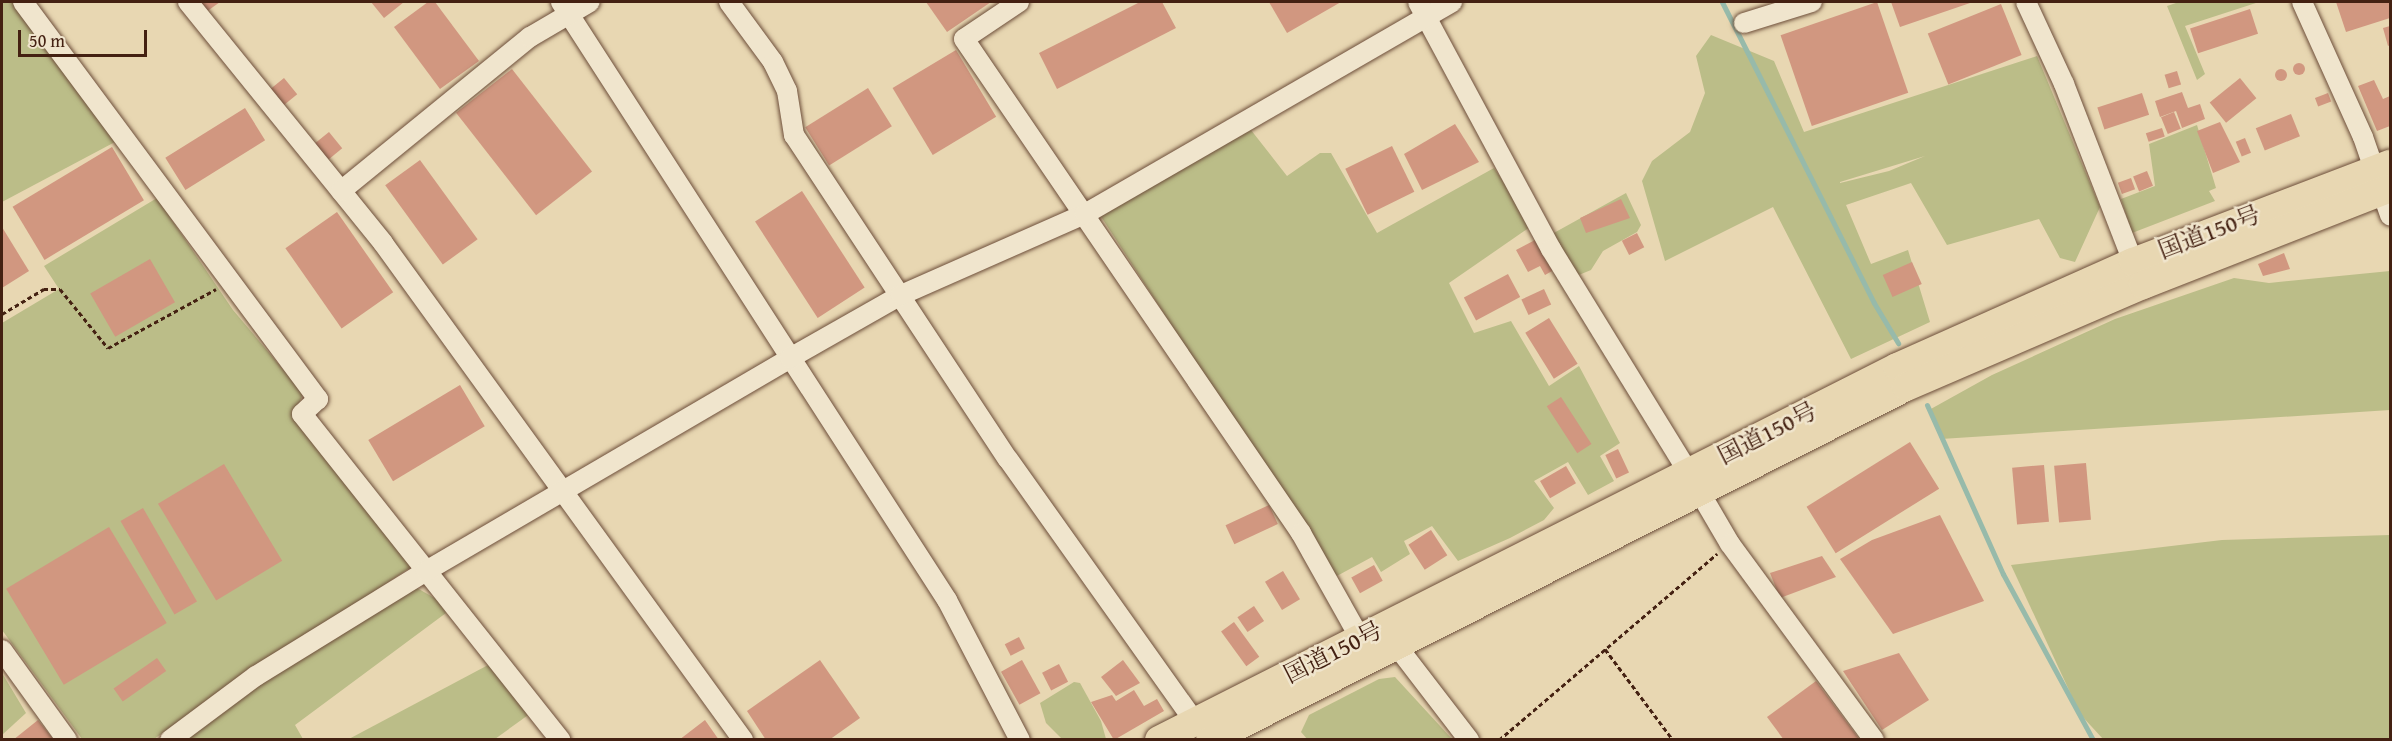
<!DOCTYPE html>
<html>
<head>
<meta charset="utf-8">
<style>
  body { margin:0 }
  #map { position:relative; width:2392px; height:741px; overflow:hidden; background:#e8d7b2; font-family:"Gentium Book Plus","Noto Serif JP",serif }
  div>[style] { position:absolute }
  .green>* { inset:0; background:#bbbd88 }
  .stream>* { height:5px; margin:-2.5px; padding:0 2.5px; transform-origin:2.5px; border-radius:2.5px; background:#97baaa }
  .building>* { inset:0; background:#d19780; transform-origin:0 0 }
  .round { border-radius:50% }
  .path>* { height:3px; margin-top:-1.5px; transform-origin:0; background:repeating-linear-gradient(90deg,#442112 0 4.5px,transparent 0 7.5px) }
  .roads { filter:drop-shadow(0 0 2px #6d4e3a) drop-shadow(0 0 2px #6d4e3a) }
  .minor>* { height:20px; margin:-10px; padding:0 10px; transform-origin:10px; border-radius:10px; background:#f0e5cd }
  .highway>* { height:28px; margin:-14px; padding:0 14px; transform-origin:14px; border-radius:14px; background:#e8d7b2 }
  span { translate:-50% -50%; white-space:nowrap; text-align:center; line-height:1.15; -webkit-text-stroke:5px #f0e5cd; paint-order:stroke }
  .street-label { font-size:24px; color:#442112 }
  .frame { position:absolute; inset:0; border:3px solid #442112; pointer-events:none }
  .scale { position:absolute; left:18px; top:30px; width:129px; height:27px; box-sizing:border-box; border:3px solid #442112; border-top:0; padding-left:8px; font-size:18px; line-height:21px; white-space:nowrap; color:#442112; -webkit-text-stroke:4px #f0e5cd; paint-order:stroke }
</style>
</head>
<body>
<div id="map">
  <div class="green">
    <div style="clip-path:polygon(2px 2px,18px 2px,115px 142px,2px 202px)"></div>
    <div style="clip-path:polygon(2179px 2px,2259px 2px,2185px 26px,2205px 74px,2197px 80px,2167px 6px)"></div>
    <div style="clip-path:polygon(evenodd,1711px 35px,1774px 61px,1804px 132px,2037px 56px,2100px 207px,2075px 262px,2060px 258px,2039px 219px,1947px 245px,1911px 183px,1846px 205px,1871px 264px,1908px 250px,1930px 322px,1851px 359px,1773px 207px,1665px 261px,1642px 181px,1652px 161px,1690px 132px,1705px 93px,1696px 56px,1711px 35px,1925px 156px,1889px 171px,1840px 183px,1840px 182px,1925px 156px)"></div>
    <div style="clip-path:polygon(2197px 125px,2216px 188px,2209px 191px,2215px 201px,2132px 233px,2121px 199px,2155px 186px,2149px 144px)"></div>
    <div style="clip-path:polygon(1251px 130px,1287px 176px,1320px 153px,1331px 153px,1377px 233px,1494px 168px,1533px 225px,1449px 283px,1474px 333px,1511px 321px,1549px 386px,1579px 366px,1620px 443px,1600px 456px,1614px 481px,1588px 495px,1568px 462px,1534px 481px,1554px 508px,1544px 520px,1510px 538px,1458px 561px,1432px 526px,1404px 541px,1410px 554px,1381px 572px,1372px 557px,1335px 577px,1100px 215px)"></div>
    <div style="clip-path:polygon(1626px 193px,1641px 225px,1637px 232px,1603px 251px,1591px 270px,1574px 277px,1552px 234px)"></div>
    <div style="clip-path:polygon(157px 198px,233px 310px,303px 393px,295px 415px,411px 567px,154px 739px,82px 739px,2px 630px,2px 323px,59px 289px,44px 266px)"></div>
    <div style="clip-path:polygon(2390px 271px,2390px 410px,1941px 439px,1929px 410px,1992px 375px,2115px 319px,2234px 278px,2269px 283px)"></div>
    <div style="clip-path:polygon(2390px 535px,2390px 739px,2103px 739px,2080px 714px,2011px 565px,2222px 540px)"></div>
    <div style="clip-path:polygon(417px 588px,438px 600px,446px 613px,295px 725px,303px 739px,180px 740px,255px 684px)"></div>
    <div style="clip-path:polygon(490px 664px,531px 713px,495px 739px,347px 740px)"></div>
    <div style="clip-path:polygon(2px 673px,26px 713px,2px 735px)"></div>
    <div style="clip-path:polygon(1395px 677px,1452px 739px,1308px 740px,1301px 732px,1309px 715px,1379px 679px)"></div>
    <div style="clip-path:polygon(1074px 682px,1080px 683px,1101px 721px,1106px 739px,1062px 739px,1046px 723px,1040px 703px)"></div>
  </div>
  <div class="stream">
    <div style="left:1722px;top:2px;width:337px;rotate:63.2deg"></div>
    <div style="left:1874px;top:303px;width:47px;rotate:59deg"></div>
    <div style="left:1927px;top:405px;width:185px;rotate:65.8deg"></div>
    <div style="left:2003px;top:574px;width:189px;rotate:61.5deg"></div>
  </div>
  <div class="building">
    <div style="clip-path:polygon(197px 2px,220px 2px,206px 12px)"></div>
    <div style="clip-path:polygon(371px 2px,404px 2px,384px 18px)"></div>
    <div style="clip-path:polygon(428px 2px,435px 2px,479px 61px,440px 89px,394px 27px)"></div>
    <div style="clip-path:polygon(926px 2px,991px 2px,947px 32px)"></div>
    <div style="clip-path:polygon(1140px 2px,1162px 2px,1176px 28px,1057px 89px,1039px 53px)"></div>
    <div style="clip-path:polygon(1269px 2px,1341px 2px,1287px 33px)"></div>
    <div style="left:1877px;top:2px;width:96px;height:102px;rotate:71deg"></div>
    <div style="clip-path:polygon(1891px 2px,1973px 2px,1900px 27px)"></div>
    <div style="clip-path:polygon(2336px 2px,2390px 2px,2390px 18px,2346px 32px)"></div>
    <div style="left:2001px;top:4px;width:55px;height:79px;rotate:68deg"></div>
    <div style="left:2250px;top:9px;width:26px;height:63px;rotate:72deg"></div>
    <div style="clip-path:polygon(2390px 26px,2390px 45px,2388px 46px,2383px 28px)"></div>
    <div style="left:956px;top:50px;width:78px;height:74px;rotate:59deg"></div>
    <div class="round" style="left:2293px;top:63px;width:12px;height:12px"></div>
    <div class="round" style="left:2275px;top:69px;width:12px;height:12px"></div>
    <div style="left:512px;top:69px;width:130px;height:71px;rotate:52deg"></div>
    <div style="left:2177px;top:71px;width:14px;height:13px;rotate:73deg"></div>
    <div style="left:284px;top:78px;width:21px;height:19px;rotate:51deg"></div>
    <div style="left:2240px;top:78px;width:26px;height:39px;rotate:51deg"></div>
    <div style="clip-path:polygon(2374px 80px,2383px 99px,2390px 96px,2390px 126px,2377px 131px,2358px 86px)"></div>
    <div style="left:868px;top:88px;width:45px;height:74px;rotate:58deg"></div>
    <div style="clip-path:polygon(2182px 92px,2188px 108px,2200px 104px,2205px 119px,2182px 128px,2176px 111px,2160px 117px,2155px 101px)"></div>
    <div style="left:2142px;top:93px;width:23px;height:47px;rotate:72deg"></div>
    <div style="left:2328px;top:93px;width:9px;height:14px;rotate:69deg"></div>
    <div style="left:245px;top:108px;width:38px;height:94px;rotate:58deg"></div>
    <div style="left:2174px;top:112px;width:18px;height:14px;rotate:68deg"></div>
    <div style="left:2291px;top:114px;width:24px;height:38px;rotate:68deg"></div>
    <div style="clip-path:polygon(2220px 122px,2240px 162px,2213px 173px,2197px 131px)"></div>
    <div style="clip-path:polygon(1455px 124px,1479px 162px,1422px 190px,1404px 154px)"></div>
    <div style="left:2162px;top:128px;width:9px;height:17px;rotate:72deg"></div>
    <div style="left:329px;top:132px;width:21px;height:18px;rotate:51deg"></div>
    <div style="left:2245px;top:138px;width:16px;height:10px;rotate:68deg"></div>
    <div style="left:1392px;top:146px;width:51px;height:52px;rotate:64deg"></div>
    <div style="left:112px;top:147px;width:62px;height:116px;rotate:59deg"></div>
    <div style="left:420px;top:160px;width:98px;height:43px;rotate:54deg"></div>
    <div style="left:2147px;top:171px;width:16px;height:15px;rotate:68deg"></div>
    <div style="left:2131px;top:178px;width:12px;height:14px;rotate:70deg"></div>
    <div style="left:802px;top:191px;width:115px;height:56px;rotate:57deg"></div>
    <div style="clip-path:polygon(1621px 199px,1630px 218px,1586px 233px,1580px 218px)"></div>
    <div style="left:337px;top:212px;width:98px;height:63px;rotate:55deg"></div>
    <div style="clip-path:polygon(2px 227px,29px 271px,2px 288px)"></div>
    <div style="left:1637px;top:233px;width:16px;height:17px;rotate:63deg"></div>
    <div style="clip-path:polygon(1537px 239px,1554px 270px,1545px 275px,1540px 266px,1528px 272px,1516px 250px)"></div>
    <div style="clip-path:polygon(2284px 253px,2290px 269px,2263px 276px,2258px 264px)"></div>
    <div style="left:150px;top:259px;width:50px;height:69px;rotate:60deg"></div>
    <div style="left:1912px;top:262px;width:24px;height:32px;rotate:66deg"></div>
    <div style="left:1508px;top:274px;width:26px;height:50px;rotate:62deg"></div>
    <div style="left:1544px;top:289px;width:17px;height:25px;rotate:65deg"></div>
    <div style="left:1549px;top:318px;width:54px;height:28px;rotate:58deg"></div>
    <div style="left:460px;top:385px;width:48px;height:107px;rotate:59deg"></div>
    <div style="left:1561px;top:397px;width:56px;height:17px;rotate:57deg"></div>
    <div style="left:1910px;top:442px;width:55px;height:122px;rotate:58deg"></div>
    <div style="left:1618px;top:449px;width:26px;height:14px;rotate:65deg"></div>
    <div style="left:2086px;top:463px;width:57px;height:32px;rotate:85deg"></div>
    <div style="left:224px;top:464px;width:113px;height:77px;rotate:59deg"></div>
    <div style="left:2044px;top:465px;width:57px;height:32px;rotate:85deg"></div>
    <div style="left:1566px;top:466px;width:20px;height:30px;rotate:60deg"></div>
    <div style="left:1269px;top:505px;width:21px;height:48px;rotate:65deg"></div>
    <div style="left:143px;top:508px;width:108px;height:26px;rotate:60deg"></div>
    <div style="clip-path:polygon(1940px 515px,1984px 601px,1893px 634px,1840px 559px,1872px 540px)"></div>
    <div style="left:109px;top:527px;width:112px;height:120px;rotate:59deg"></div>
    <div style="left:1431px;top:530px;width:30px;height:27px;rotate:57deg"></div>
    <div style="clip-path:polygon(1822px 556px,1836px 577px,1780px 598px,1770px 573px)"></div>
    <div style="left:1374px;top:565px;width:18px;height:26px;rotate:61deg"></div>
    <div style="left:1283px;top:571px;width:33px;height:21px;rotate:59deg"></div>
    <div style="left:1254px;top:606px;width:18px;height:20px;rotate:56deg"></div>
    <div style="left:1234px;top:622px;width:43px;height:16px;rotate:54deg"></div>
    <div style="left:1019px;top:637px;width:13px;height:16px;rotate:63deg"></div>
    <div style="clip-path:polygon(1899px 653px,1929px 700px,1882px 730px,1843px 671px)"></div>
    <div style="left:157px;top:658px;width:16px;height:53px;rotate:55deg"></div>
    <div style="clip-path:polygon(820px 660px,860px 718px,829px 740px,766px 740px,747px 711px)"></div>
    <div style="left:1022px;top:660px;width:38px;height:24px;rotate:61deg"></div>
    <div style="clip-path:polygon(1123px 660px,1140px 683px,1116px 696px,1101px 677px)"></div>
    <div style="left:1059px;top:664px;width:20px;height:19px;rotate:63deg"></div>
    <div style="clip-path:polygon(1816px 681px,1860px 740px,1784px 740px,1767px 717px)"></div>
    <div style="clip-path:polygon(1134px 690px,1144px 706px,1157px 699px,1164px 711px,1114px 740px,1091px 702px,1112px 695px,1116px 701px)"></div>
    <div style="clip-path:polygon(38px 720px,54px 740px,13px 740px)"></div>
    <div style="clip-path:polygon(705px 720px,719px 740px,679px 740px)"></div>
  </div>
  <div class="path">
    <div style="left:2px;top:314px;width:49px;rotate:-30.8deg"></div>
    <div style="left:44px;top:289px;width:16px"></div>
    <div style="left:60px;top:289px;width:76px;rotate:50.9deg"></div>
    <div style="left:108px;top:348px;width:123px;rotate:-28.6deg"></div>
    <div style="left:1605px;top:649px;width:114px;rotate:53.2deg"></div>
    <div style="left:1499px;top:740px;width:287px;rotate:-40.5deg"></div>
  </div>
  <div class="roads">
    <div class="minor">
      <div style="left:23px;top:2px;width:495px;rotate:53.4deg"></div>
      <div style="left:318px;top:399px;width:22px;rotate:137deg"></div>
      <div style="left:302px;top:414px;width:416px;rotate:51.6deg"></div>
      <div style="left:188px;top:2px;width:310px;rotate:51deg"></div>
      <div style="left:383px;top:243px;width:614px;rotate:54.08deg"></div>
      <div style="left:561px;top:2px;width:712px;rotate:57.16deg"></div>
      <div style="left:947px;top:600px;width:158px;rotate:62.5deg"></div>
      <div style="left:729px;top:2px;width:74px;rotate:53.7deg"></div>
      <div style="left:773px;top:62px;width:32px;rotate:64deg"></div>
      <div style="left:787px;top:91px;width:45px;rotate:81deg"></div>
      <div style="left:794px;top:135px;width:388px;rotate:56.6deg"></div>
      <div style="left:1008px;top:459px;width:321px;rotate:54.6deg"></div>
      <div style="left:1019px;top:2px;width:66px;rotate:146.1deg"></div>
      <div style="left:964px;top:39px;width:598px;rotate:55.7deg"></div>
      <div style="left:1301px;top:533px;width:120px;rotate:60.7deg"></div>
      <div style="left:1418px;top:2px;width:281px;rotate:61.7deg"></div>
      <div style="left:1551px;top:249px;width:263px;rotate:58.4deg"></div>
      <div style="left:2026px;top:2px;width:90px;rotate:65.1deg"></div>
      <div style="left:2064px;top:84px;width:191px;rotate:68.8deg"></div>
      <div style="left:2302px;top:2px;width:148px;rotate:65.7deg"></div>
      <div style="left:2363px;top:137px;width:83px;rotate:70.9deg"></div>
      <div style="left:1744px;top:23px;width:71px;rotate:-17.2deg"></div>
      <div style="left:341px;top:191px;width:244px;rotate:-39.2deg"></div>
      <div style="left:530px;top:37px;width:69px;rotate:-30.3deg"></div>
      <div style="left:1699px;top:491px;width:61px;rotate:59.7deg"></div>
      <div style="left:1730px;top:544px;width:243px;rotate:53.7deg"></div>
      <div style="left:1396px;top:645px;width:120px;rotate:52.5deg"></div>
      <div style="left:2px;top:650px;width:111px;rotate:54.2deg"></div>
      <div style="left:170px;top:740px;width:107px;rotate:-36.7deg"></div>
      <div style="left:256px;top:676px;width:200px;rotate:-31.7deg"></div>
      <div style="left:426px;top:571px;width:422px;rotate:-30.3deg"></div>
      <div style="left:790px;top:358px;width:128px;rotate:-29.6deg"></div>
      <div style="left:901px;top:295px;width:201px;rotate:-23.8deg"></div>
      <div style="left:1085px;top:214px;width:424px;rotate:-30deg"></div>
    </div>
    <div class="highway">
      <div style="left:1159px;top:740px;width:827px;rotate:-26.81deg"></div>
      <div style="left:1897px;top:367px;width:258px;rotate:-24deg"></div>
      <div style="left:2133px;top:262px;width:275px;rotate:-20.9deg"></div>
      <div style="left:1210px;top:740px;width:780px;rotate:-26.89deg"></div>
      <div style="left:1906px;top:387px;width:258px;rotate:-23.3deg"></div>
      <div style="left:2143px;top:285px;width:265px;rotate:-21.4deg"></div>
    </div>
  </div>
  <div class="street-label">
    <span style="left:2209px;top:232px;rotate:-21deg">国道150号</span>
    <span style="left:1767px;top:433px;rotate:-27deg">国道150号</span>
    <span style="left:1333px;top:652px;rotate:-27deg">国道150号</span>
  </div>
  <div class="frame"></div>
  <div class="scale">50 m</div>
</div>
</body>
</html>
